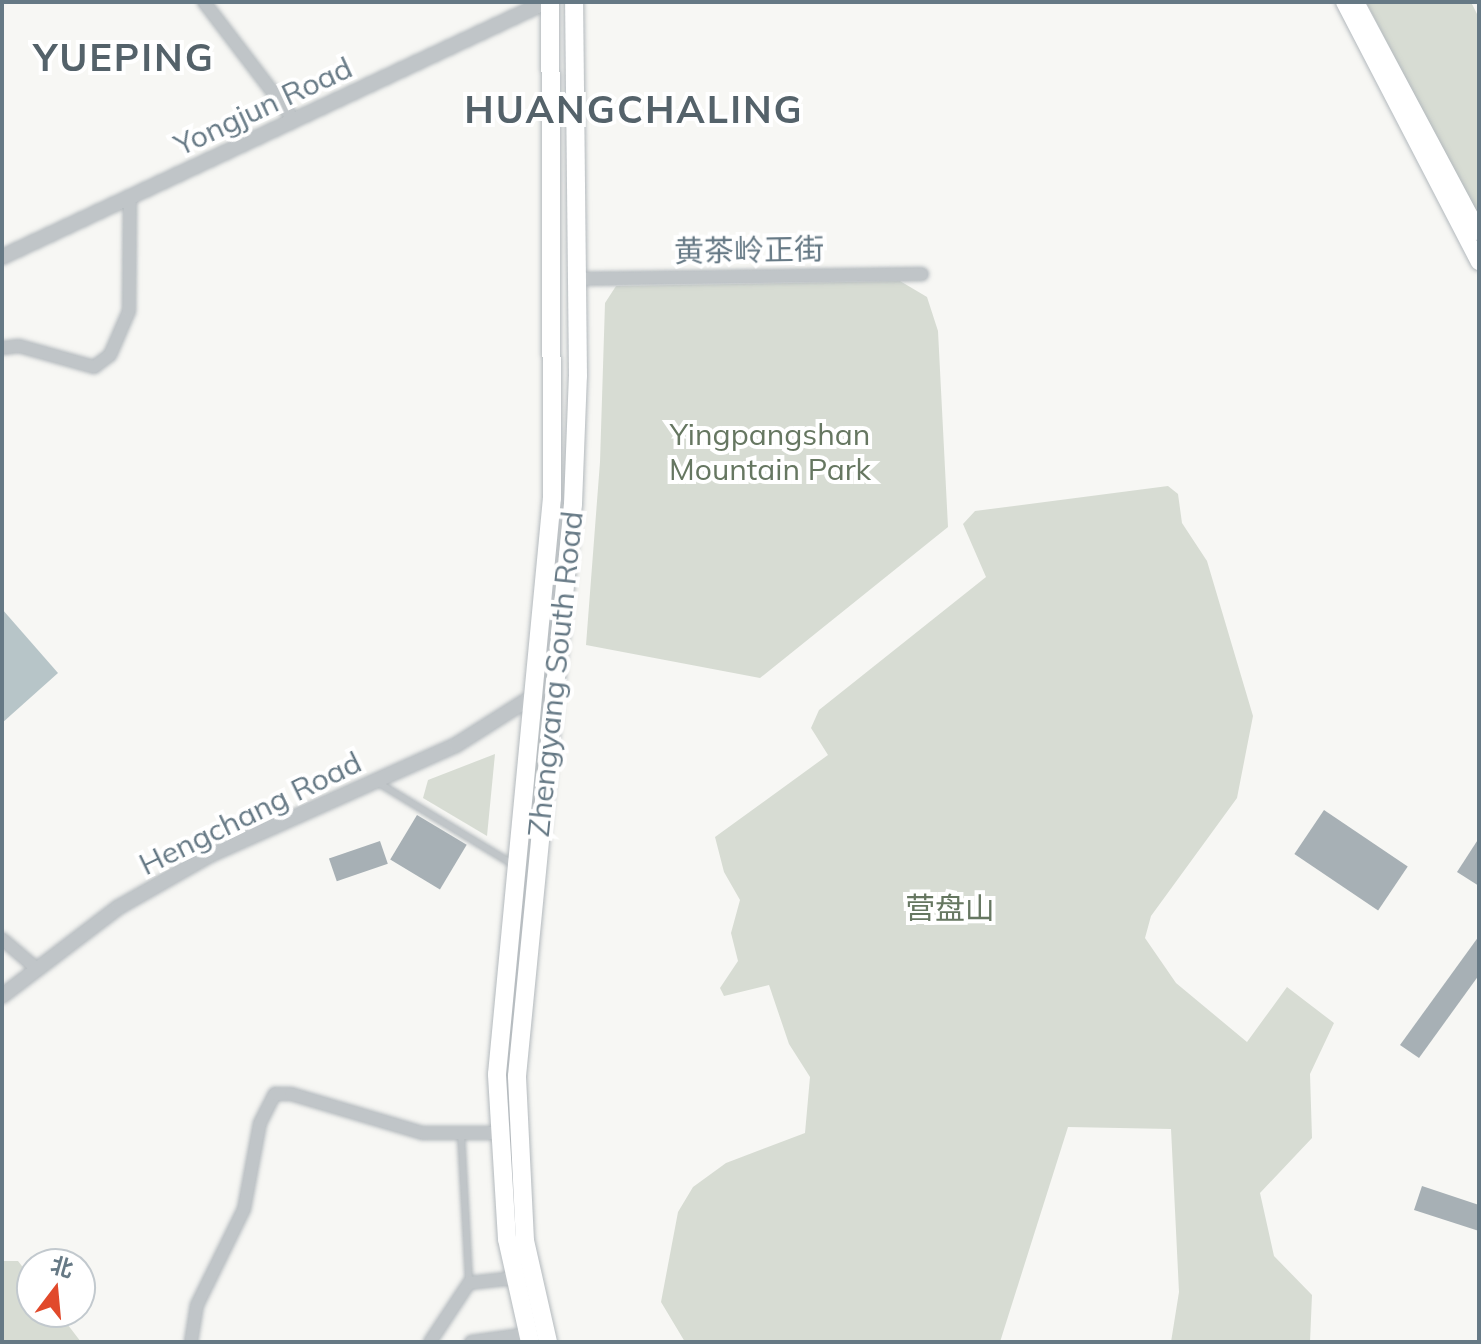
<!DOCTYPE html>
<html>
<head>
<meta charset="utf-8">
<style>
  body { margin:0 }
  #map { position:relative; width:1481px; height:1344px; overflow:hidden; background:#f7f7f4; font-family:Mulish,"Noto Sans SC",sans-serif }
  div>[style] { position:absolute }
  .green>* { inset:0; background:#d7dcd3 }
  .water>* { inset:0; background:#b7c5c8 }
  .building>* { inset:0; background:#a7b0b5; transform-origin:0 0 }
  .roads { filter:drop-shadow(0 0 2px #b3b9bd) drop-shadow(0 0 2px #b3b9bd) }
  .service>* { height:6px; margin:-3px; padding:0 3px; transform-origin:3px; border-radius:3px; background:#c0c5c8 }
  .minor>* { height:12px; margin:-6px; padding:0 6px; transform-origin:6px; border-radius:6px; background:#c0c5c8 }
  .tertiary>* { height:14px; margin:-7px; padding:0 7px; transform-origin:7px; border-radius:7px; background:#c0c5c8 }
  .secondary>* { height:16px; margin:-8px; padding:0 8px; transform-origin:8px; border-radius:8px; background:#fff }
  .primary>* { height:18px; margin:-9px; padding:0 9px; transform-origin:9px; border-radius:9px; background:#fff }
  span { translate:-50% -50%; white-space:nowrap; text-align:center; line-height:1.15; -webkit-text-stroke:8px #fff; paint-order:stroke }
  .street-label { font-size:30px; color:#667985 }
  .park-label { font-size:30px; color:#667761 }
  .district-label { font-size:38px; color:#54626a; font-weight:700; letter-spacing:2px }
  .frame { position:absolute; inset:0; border:4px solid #667985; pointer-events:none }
  .north { position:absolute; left:16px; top:1248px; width:80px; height:80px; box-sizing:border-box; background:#fff; border:2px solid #c2c9ce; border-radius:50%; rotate:16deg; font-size:22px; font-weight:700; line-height:32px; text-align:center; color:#667985 }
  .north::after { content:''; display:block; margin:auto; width:28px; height:36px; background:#e1492b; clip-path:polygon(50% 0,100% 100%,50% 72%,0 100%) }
</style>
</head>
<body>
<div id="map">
  <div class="green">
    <div style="clip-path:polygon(1366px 2px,1471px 2px,1479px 18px,1479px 220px)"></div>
    <div style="clip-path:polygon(900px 281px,927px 297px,938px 331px,948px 527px,760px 678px,586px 645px,600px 462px,605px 303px,616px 286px)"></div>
    <div style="clip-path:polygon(1168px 486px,1178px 494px,1182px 523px,1207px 561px,1253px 716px,1237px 798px,1151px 916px,1145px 938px,1176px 983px,1247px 1042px,1287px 987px,1334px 1023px,1310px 1074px,1312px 1138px,1260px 1193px,1274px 1256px,1312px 1295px,1310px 1342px,1171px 1342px,1179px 1292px,1171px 1129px,1068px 1127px,1000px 1342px,685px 1342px,661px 1302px,678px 1212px,693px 1187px,726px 1163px,805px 1133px,810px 1077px,789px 1044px,769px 985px,724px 996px,720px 988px,738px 961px,731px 933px,740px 900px,724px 872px,715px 837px,828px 755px,811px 728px,819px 710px,986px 577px,963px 524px,975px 511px)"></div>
    <div style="clip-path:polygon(495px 754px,487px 836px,423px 798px,428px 780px)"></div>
    <div style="clip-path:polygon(18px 1261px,32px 1279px,32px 1312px,58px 1312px,81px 1342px,2px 1342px,2px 1261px)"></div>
  </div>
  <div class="water">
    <div style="clip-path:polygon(2px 609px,58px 673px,2px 723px)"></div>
  </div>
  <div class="building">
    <div style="left:1324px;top:810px;width:101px;height:53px;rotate:34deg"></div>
    <div style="left:417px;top:815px;width:58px;height:52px;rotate:31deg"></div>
    <div style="clip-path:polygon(1479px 838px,1479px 886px,1457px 872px)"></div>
    <div style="left:380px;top:841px;width:24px;height:54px;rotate:71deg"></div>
    <div style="clip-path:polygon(1479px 936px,1479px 975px,1419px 1058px,1400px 1045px)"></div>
    <div style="clip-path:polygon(1422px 1186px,1479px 1205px,1479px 1231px,1414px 1210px)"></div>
  </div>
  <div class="roads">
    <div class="service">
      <div style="left:377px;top:782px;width:160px;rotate:31.2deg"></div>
      <div style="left:461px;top:1133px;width:150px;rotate:86.9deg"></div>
    </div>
    <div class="minor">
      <div style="left:204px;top:2px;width:148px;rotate:52.7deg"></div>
      <div style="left:577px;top:279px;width:345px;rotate:-0.8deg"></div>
      <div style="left:2px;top:348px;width:17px;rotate:-7deg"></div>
      <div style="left:19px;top:346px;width:78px;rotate:15.6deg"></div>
      <div style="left:94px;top:367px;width:20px;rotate:-37deg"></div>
      <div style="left:110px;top:355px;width:48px;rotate:-66.6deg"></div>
      <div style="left:129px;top:311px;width:114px;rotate:-89.5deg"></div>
      <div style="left:2px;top:939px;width:45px;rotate:40.5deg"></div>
      <div style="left:191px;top:1342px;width:37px;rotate:-81deg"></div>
      <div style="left:197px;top:1305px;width:107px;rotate:-63.9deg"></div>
      <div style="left:244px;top:1209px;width:87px;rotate:-79.5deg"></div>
      <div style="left:260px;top:1123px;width:33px;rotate:-63deg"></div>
      <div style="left:275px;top:1094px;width:16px"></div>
      <div style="left:291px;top:1094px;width:138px;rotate:16.5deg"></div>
      <div style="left:423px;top:1133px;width:75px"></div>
      <div style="left:430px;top:1342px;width:71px;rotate:-56.5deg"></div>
      <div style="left:469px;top:1283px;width:46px;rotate:-6.2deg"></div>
      <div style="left:471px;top:1342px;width:58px;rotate:-8deg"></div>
    </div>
    <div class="tertiary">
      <div style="left:2px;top:257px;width:601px;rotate:-25.11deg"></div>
      <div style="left:2px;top:996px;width:147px;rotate:-37.3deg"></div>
      <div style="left:119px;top:907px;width:105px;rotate:-29.7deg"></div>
      <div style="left:210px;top:855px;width:269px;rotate:-24.1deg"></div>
      <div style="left:456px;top:745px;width:90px;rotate:-32.3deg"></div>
    </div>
    <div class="secondary">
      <div style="left:1344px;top:2px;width:293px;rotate:62.6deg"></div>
      <div style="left:1356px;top:2px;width:261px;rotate:61.9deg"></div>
    </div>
    <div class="primary">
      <div style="left:530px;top:1342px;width:106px;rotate:-102.6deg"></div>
      <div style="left:507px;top:1239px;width:165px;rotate:-93.5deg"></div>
      <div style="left:497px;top:1074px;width:579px;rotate:-84.55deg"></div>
      <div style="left:552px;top:498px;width:496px;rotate:-90.2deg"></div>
      <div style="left:548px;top:1342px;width:104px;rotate:-102.8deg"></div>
      <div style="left:525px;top:1241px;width:165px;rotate:-92.8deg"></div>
      <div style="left:517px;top:1076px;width:575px;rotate:-84.41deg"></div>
      <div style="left:573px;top:504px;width:128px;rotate:-87.8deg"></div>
      <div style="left:578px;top:376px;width:374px;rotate:-90.6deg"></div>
    </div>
  </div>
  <div class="street-label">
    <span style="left:263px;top:106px;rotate:-25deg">Yongjun Road</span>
    <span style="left:749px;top:250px;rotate:-1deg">黄茶岭正街</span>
    <span style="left:555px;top:674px;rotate:-84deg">Zhengyang South Road</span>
    <span style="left:250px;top:813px;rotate:-26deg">Hengchang Road</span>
  </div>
  <div class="park-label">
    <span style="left:770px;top:451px">Yingpangshan<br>Mountain Park</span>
    <span style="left:950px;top:908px">营盘山</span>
  </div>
  <div class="district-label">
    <span style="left:124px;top:58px">YUEPING</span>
    <span style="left:634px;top:110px">HUANGCHALING</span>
  </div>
  <div class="frame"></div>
  <div class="north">北</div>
</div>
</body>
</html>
